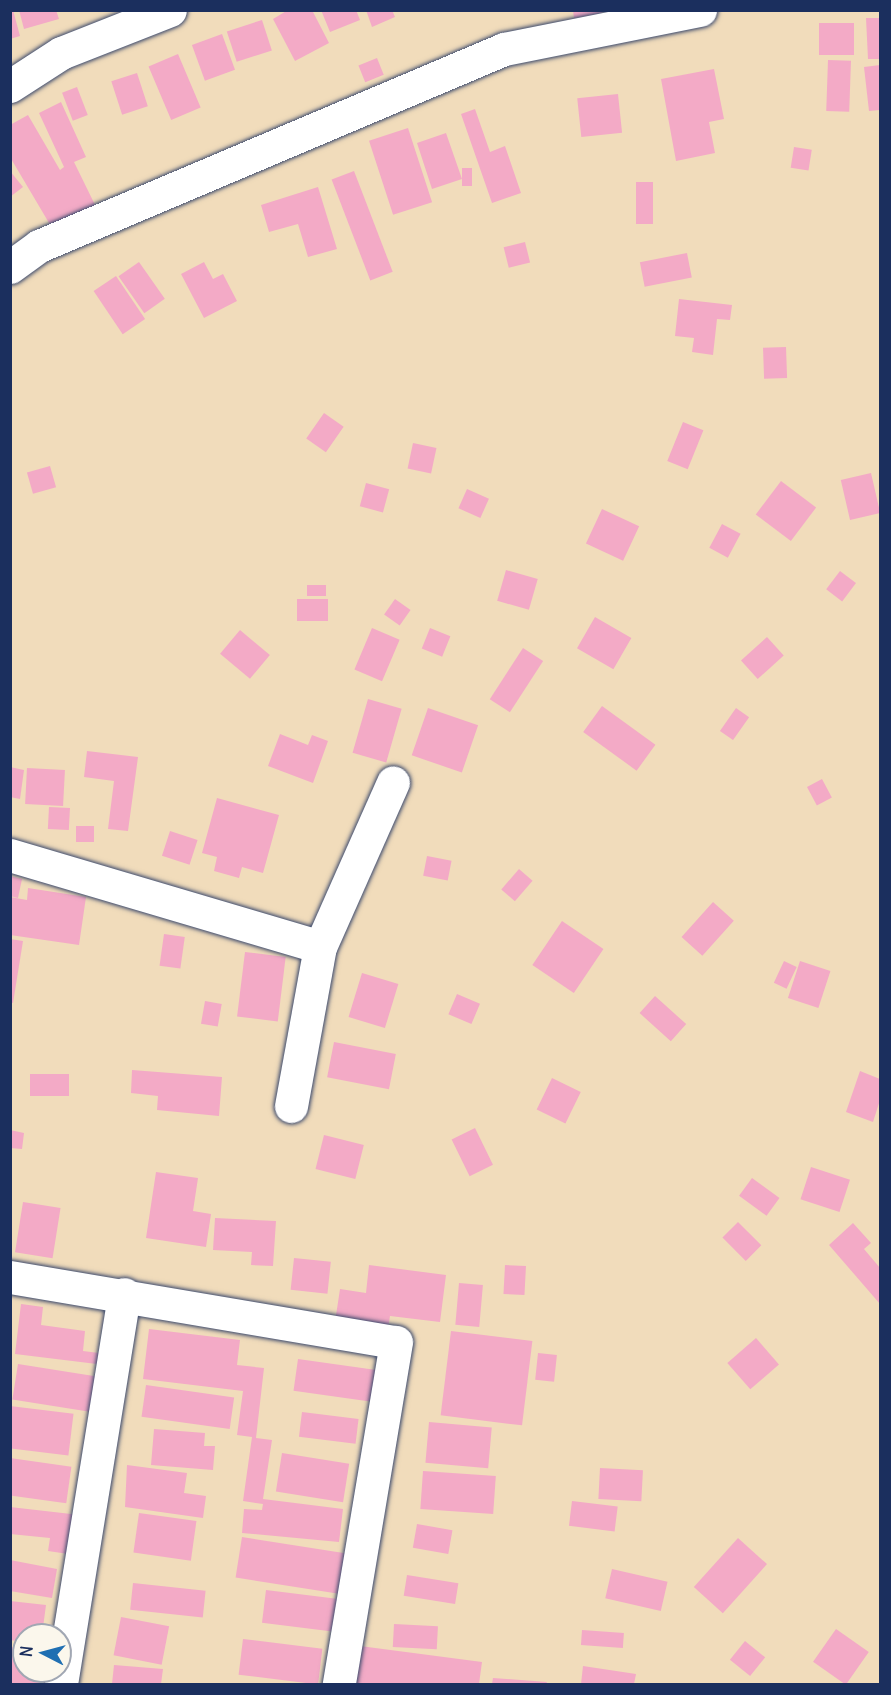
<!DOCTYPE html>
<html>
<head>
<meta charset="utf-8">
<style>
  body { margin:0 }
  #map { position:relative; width:891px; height:1695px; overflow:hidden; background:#f1dcbb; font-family:Delius,sans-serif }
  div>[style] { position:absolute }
  .building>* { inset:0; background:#f3aac6; transform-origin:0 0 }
  .roads { filter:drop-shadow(0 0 2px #3b496c) drop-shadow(0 0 2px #3b496c) }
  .minor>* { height:33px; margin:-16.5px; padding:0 16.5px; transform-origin:16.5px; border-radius:16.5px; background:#fff }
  span { translate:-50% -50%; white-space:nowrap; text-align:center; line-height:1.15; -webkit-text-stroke:6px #fbf7ec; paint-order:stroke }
  .frame { position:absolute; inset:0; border:12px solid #1b2f5e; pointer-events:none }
  .north { position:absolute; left:12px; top:1623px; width:60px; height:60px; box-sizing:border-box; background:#fbf7ec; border:2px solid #a1a7b3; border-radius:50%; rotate:276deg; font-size:16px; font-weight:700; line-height:24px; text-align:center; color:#1b2f5e }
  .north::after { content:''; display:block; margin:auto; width:21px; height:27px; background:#1f6fb2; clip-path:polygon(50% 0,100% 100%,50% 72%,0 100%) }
</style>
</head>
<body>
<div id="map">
  <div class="building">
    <div style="clip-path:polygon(10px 10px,13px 10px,20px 36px,10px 39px)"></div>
    <div style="clip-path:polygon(19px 10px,56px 10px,59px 19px,24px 29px)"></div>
    <div style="clip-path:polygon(288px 10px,312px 10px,329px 43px,295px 61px,273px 19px)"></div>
    <div style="clip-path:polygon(321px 10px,356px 10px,360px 20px,330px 32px)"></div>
    <div style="clip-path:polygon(366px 10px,392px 10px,395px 17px,372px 27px)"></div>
    <div style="clip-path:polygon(573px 10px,601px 10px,602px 13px,574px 18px)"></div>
    <div style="clip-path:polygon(866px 18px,880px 18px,880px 59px,868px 59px)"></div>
    <div style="left:262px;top:20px;width:32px;height:37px;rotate:72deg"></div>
    <div style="left:819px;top:23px;width:35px;height:32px"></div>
    <div style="left:222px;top:34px;width:38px;height:32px;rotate:70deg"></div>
    <div style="left:178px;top:54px;width:58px;height:32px;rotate:67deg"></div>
    <div style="left:377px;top:58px;width:18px;height:20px;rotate:68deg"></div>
    <div style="left:828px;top:60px;width:23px;height:51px;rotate:2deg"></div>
    <div style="clip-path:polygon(880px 65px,880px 110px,869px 111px,864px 67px)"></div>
    <div style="clip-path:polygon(714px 69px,724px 119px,709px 122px,715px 153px,676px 161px,661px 79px)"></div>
    <div style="left:137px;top:73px;width:35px;height:27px;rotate:72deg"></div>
    <div style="left:77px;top:87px;width:30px;height:16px;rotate:69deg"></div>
    <div style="left:618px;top:94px;width:39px;height:41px;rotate:84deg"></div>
    <div style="clip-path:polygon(61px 102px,86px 157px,74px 162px,98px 211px,52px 228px,10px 157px,10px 125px,28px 115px,60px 170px,64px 167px,39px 113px)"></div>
    <div style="clip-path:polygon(475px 109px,490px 152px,505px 146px,521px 193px,492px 203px,461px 114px)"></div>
    <div style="left:408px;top:128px;width:78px;height:41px;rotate:72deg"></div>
    <div style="clip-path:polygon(446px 133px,462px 179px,462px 168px,472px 168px,472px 186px,462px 186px,462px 179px,432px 189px,417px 143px)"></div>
    <div style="left:794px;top:147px;width:18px;height:21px;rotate:9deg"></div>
    <div style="clip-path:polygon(10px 171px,23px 187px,10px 197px)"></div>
    <div style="left:354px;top:171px;width:108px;height:24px;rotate:69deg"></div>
    <div style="left:636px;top:182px;width:17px;height:42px"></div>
    <div style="clip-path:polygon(318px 187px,337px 249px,308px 257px,298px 224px,269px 232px,261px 205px)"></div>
    <div style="left:525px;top:242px;width:21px;height:22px;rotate:76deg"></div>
    <div style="left:687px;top:253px;width:25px;height:48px;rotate:79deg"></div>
    <div style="left:139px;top:262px;width:45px;height:25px;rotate:55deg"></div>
    <div style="clip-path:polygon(204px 262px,213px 279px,223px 274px,237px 301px,204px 318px,181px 274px)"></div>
    <div style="left:116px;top:276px;width:52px;height:27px;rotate:56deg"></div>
    <div style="clip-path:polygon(679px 299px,732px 305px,730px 320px,717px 319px,713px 355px,692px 352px,694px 338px,675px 336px)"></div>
    <div style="left:786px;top:347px;width:31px;height:23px;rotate:88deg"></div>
    <div style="left:324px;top:413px;width:24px;height:31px;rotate:35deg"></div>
    <div style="left:683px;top:422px;width:22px;height:42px;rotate:22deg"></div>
    <div style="left:413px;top:443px;width:24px;height:26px;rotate:12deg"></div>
    <div style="left:50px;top:466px;width:22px;height:24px;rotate:74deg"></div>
    <div style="left:871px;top:473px;width:41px;height:31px;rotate:77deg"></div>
    <div style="left:781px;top:481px;width:44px;height:42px;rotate:37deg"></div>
    <div style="left:366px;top:483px;width:24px;height:24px;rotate:15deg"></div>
    <div style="left:467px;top:489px;width:24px;height:21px;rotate:24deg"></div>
    <div style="left:602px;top:509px;width:41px;height:38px;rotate:25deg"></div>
    <div style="left:722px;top:524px;width:21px;height:27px;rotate:28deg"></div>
    <div style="left:506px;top:570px;width:33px;height:32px;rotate:16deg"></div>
    <div style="left:840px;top:571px;width:20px;height:23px;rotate:37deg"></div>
    <div style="left:307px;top:585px;width:19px;height:11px"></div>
    <div style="left:328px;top:599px;width:22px;height:31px;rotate:90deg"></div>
    <div style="left:395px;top:599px;width:19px;height:19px;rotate:35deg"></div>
    <div style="left:595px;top:617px;width:42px;height:36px;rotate:30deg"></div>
    <div style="left:372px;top:628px;width:30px;height:45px;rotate:23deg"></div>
    <div style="left:430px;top:628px;width:22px;height:22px;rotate:22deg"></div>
    <div style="left:240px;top:630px;width:39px;height:31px;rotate:40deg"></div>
    <div style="left:767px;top:637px;width:25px;height:35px;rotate:48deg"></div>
    <div style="left:523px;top:648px;width:24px;height:61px;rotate:33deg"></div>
    <div style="left:368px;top:699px;width:35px;height:56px;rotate:16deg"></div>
    <div style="left:602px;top:706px;width:66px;height:32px;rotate:36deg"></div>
    <div style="left:428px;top:708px;width:53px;height:50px;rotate:19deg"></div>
    <div style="left:736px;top:708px;width:16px;height:28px;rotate:35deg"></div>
    <div style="clip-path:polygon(280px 734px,308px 745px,312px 735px,328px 741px,313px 783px,268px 766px)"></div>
    <div style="clip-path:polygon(87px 751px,138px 757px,128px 831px,108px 829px,114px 781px,84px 777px)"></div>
    <div style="clip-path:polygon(10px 767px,24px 770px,20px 799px,10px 797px)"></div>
    <div style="left:27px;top:768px;width:38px;height:36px;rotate:3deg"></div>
    <div style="left:822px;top:779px;width:21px;height:17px;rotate:62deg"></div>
    <div style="clip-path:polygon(217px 798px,279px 815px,263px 873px,242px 867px,239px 878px,214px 871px,217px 857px,202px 853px)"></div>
    <div style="left:49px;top:807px;width:21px;height:22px;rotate:3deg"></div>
    <div style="left:76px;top:826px;width:18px;height:16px"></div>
    <div style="left:170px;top:831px;width:29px;height:26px;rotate:18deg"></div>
    <div style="left:427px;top:856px;width:25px;height:20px;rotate:11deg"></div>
    <div style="left:519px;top:869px;width:18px;height:27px;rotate:41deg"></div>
    <div style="clip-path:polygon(10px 876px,22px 879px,18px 898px,10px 896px)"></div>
    <div style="clip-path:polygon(28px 888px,86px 897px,79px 945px,10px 935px,10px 897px,27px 900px)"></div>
    <div style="left:713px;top:902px;width:28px;height:47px;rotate:42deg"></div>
    <div style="left:562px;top:921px;width:50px;height:53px;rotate:34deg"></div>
    <div style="left:164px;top:934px;width:21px;height:32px;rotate:8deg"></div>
    <div style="clip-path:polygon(10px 939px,23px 941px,13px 1003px,10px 1002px)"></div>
    <div style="left:245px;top:952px;width:41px;height:65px;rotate:7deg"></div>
    <div style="left:784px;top:961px;width:14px;height:24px;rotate:25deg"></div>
    <div style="left:800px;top:961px;width:32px;height:39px;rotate:18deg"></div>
    <div style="left:362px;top:973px;width:38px;height:46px;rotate:17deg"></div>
    <div style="left:457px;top:994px;width:25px;height:22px;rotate:23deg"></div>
    <div style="left:655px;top:996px;width:42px;height:23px;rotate:42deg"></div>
    <div style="left:205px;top:1001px;width:17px;height:23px;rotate:10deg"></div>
    <div style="left:334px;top:1042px;width:63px;height:36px;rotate:11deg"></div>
    <div style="clip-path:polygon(132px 1070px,222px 1077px,219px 1116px,157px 1110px,158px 1096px,131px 1093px)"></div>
    <div style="clip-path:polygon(860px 1071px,880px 1079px,880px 1100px,873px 1122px,846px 1112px)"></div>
    <div style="left:30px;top:1074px;width:39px;height:22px"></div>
    <div style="left:552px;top:1078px;width:32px;height:35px;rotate:26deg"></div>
    <div style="left:475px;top:1128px;width:41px;height:26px;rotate:64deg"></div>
    <div style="clip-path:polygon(10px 1130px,24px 1133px,22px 1149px,10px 1148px)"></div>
    <div style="left:324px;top:1135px;width:41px;height:35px;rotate:14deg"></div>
    <div style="left:811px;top:1167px;width:41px;height:34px;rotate:18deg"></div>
    <div style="clip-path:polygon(156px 1172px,198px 1178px,193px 1211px,211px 1214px,206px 1247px,146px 1238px)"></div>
    <div style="left:752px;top:1178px;width:34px;height:22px;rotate:36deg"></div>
    <div style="left:23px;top:1202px;width:38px;height:51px;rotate:9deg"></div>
    <div style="clip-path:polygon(215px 1218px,276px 1221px,273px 1266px,251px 1265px,252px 1252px,213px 1250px)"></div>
    <div style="left:738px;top:1222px;width:33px;height:22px;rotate:45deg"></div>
    <div style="clip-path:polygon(853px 1223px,871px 1243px,864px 1249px,880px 1268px,880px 1304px,829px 1245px)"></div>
    <div style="left:294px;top:1258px;width:37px;height:32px;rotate:6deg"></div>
    <div style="clip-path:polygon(369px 1265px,446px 1275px,440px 1322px,390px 1316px,388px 1328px,335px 1322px,340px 1289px,366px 1293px)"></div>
    <div style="left:505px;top:1265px;width:21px;height:29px;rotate:3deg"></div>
    <div style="left:459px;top:1283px;width:24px;height:42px;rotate:5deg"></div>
    <div style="clip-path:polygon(21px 1304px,43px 1307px,41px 1325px,85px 1331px,83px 1351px,107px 1354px,105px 1365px,15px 1354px)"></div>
    <div style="clip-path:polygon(149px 1329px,240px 1340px,237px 1365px,264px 1368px,256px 1438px,272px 1440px,263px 1499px,343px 1509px,339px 1542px,242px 1533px,244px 1509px,262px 1510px,263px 1504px,243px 1501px,252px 1437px,237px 1435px,243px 1391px,143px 1379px)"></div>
    <div style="left:451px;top:1331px;width:82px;height:85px;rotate:7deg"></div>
    <div style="left:756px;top:1338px;width:35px;height:38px;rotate:49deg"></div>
    <div style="left:538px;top:1353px;width:19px;height:27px;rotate:6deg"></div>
    <div style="left:298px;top:1359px;width:88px;height:32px;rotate:8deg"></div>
    <div style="left:18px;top:1364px;width:83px;height:36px;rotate:9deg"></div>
    <div style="left:146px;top:1385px;width:89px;height:32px;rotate:8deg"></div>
    <div style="left:10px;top:1406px;width:64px;height:42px;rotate:7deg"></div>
    <div style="left:302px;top:1412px;width:57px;height:25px;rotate:7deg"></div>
    <div style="left:429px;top:1422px;width:63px;height:41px;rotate:5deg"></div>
    <div style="clip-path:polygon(154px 1429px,205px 1433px,204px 1446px,215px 1446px,213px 1470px,151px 1465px)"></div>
    <div style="left:282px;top:1453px;width:68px;height:39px;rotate:9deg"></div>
    <div style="left:10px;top:1458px;width:62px;height:37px;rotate:8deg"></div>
    <div style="clip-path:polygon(127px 1465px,187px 1473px,184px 1493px,206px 1496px,203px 1518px,125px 1507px)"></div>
    <div style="left:600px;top:1468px;width:43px;height:31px;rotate:3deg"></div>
    <div style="left:423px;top:1471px;width:73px;height:38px;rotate:4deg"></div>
    <div style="left:572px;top:1501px;width:46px;height:25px;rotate:7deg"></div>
    <div style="clip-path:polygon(10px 1507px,80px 1515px,75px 1555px,48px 1551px,50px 1538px,10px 1534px)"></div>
    <div style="left:139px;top:1513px;width:58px;height:40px;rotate:8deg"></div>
    <div style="left:417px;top:1524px;width:36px;height:24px;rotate:10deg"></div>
    <div style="left:242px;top:1537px;width:106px;height:41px;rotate:9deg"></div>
    <div style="left:738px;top:1538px;width:39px;height:66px;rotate:42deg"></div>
    <div style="clip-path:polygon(10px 1560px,57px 1569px,52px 1598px,10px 1591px)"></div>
    <div style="left:612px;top:1569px;width:57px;height:30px;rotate:13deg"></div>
    <div style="left:407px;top:1575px;width:52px;height:21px;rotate:9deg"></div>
    <div style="left:133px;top:1583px;width:73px;height:27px;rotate:6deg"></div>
    <div style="left:266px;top:1590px;width:75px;height:33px;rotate:7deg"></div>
    <div style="clip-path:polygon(10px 1601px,46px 1605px,42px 1635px,24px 1635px,24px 1642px,10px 1640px)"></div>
    <div style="left:121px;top:1617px;width:49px;height:39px;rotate:11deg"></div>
    <div style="left:394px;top:1624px;width:44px;height:23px;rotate:3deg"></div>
    <div style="left:836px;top:1629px;width:40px;height:40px;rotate:35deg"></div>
    <div style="left:582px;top:1630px;width:42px;height:15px;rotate:4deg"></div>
    <div style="left:243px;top:1639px;width:80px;height:36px;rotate:7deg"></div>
    <div style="left:745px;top:1641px;width:26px;height:24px;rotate:39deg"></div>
    <div style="clip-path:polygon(360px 1646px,482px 1662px,479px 1684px,356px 1684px)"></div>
    <div style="clip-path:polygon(10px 1647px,24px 1648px,24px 1671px,52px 1674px,52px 1684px,10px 1684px)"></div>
    <div style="clip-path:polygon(114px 1665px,163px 1669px,161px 1684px,112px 1684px)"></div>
    <div style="clip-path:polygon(583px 1666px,636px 1674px,634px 1684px,581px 1684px)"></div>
    <div style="clip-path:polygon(493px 1678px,547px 1682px,546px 1684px,492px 1684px)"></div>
  </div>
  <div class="roads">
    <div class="minor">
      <div style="left:10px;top:86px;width:61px;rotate:-32.9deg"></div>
      <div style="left:61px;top:53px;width:117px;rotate:-21.5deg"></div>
      <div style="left:10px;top:267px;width:36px;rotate:-36deg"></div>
      <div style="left:39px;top:246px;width:505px;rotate:-22.96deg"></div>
      <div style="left:504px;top:49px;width:200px;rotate:-11.3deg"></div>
      <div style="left:10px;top:855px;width:323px;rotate:16.5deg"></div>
      <div style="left:320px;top:947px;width:180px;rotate:-66.1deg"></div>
      <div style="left:291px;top:1106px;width:162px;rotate:-79.7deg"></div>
      <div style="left:10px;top:1277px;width:391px;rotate:9.6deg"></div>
      <div style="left:396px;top:1342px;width:347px;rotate:99.5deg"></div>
      <div style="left:61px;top:1684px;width:395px;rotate:-80.8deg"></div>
    </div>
  </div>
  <div class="frame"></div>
  <div class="north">N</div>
</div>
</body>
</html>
